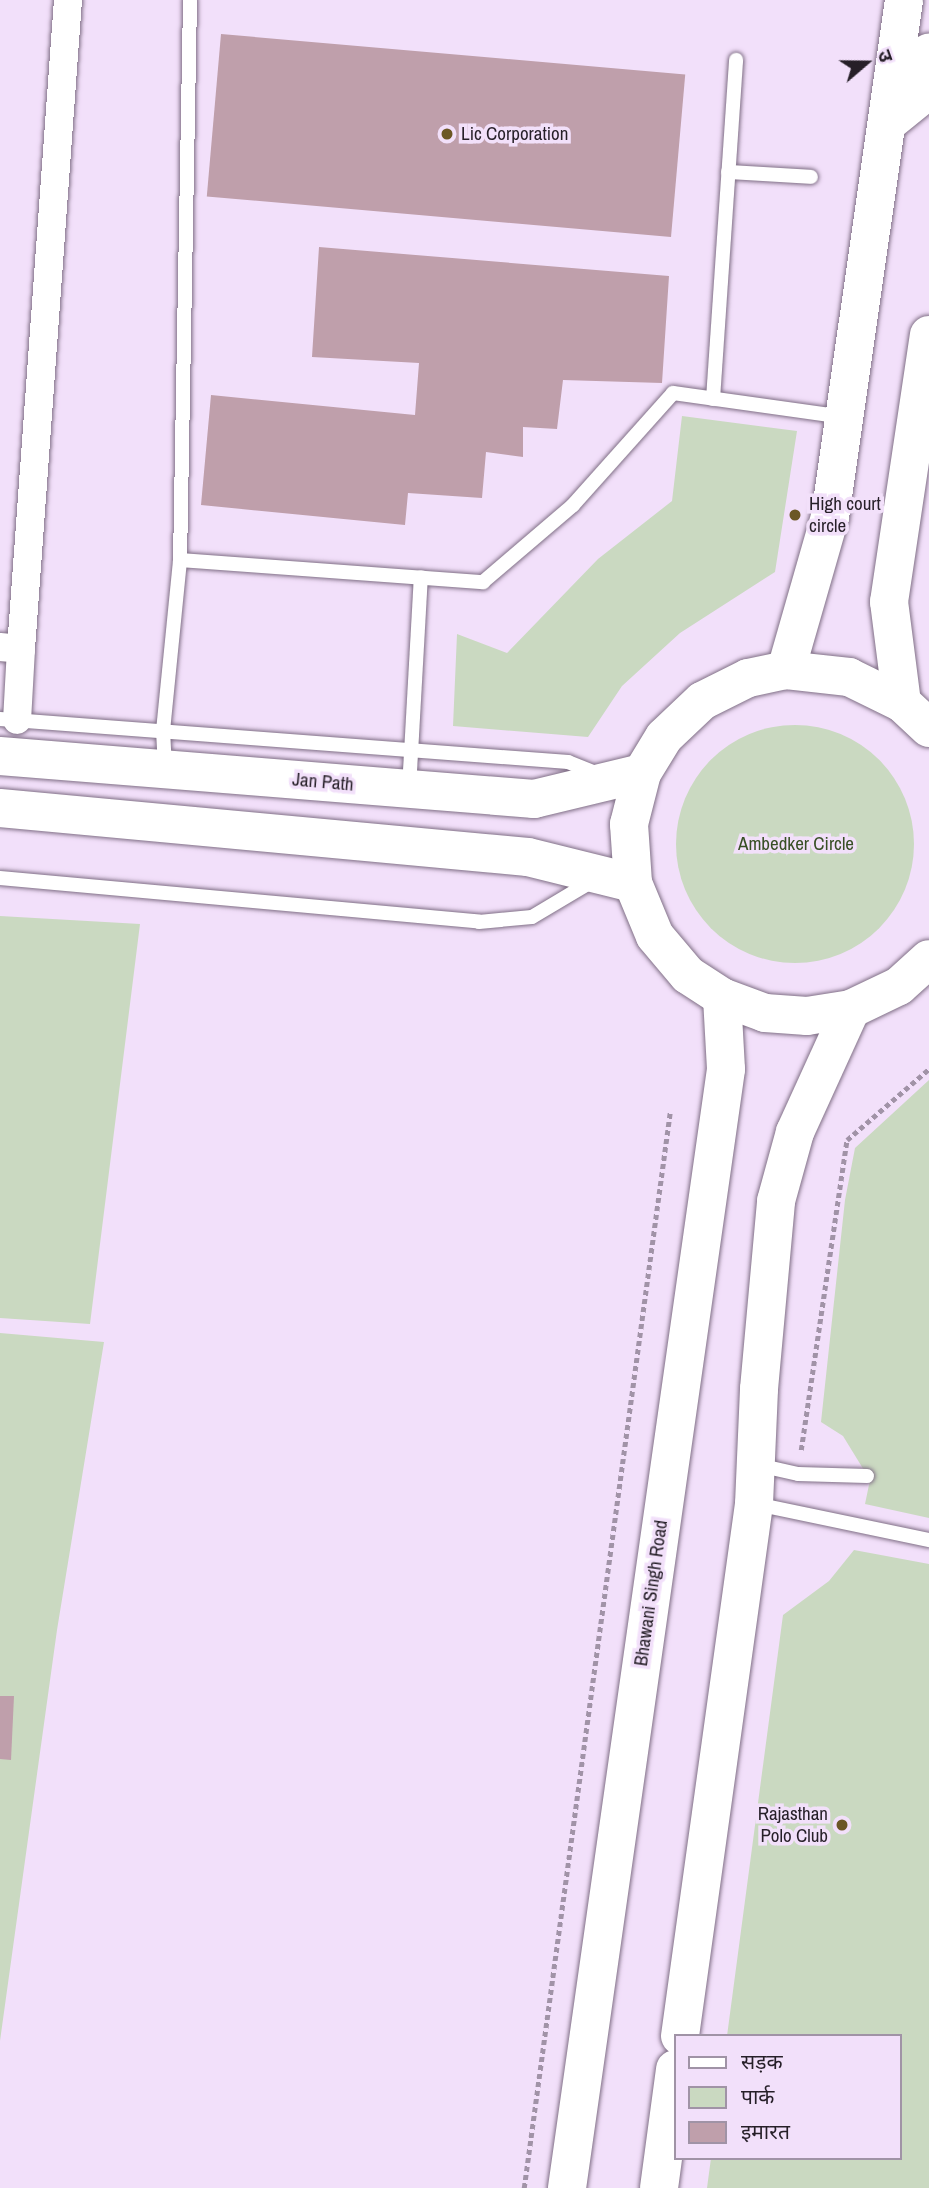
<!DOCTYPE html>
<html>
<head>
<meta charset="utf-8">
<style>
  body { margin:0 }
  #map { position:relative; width:929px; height:2188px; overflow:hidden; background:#f2e0fa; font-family:"Archivo Narrow","Noto Sans Devanagari",sans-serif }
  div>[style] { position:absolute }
  .green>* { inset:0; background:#cad9c1 }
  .round { border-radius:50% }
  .building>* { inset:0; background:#bf9fab; transform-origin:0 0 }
  .path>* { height:4.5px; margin-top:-2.25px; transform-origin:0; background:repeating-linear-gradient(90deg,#a193a7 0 5px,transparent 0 8.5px) }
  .roads { filter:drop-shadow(0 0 2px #806f86) drop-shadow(0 0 2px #806f86) }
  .lane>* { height:14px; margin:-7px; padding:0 7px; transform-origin:7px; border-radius:7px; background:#fff }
  .street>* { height:28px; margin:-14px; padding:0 14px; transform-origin:14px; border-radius:14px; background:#fff }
  .secondary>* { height:38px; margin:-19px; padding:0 19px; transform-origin:19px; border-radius:19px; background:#fff }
  .dots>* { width:19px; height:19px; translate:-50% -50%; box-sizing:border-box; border:4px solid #f2e0fa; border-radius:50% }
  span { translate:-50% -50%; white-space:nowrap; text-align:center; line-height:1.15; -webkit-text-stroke:7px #f2e0fa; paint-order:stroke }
  .poi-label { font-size:19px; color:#261f28 }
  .left { translate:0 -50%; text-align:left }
  .right { translate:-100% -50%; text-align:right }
  .street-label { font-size:19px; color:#261f28 }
  .park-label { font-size:19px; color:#374f25 }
  .legend { position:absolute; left:674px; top:2034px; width:228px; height:126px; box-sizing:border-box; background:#f2e0fa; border:2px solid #a093a6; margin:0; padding:9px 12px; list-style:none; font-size:21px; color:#261f28 }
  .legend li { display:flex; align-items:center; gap:14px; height:35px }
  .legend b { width:35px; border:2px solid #a093a6 }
  .north { position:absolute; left:831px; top:28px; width:70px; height:70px; -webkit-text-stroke:5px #f2e0fa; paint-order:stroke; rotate:70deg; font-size:19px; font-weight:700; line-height:28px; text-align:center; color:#261f28 }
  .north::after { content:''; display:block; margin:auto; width:24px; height:32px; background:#261f28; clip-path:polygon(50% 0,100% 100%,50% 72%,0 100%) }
</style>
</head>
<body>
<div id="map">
  <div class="green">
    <div style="clip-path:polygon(682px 416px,797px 431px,775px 572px,680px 633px,622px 686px,588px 737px,453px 726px,457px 634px,507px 653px,598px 559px,672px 501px)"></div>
    <div class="round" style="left:676px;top:725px;width:238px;height:238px"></div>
    <div style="clip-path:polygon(0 916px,140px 924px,90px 1324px,0 1318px)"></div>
    <div style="clip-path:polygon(929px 1080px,929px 1518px,865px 1504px,870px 1480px,843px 1436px,821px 1422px,845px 1200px,855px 1148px)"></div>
    <div style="clip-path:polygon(0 1333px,104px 1342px,57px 1630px,0 2041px)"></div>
    <div style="clip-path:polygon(854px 1550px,929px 1564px,929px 2188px,707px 2188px,711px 2158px,899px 2158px,899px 2036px,727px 2036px,783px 1615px,829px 1581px)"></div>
  </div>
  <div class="building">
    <div style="left:221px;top:34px;width:466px;height:163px;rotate:5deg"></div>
    <div style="clip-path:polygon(319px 247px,669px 276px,662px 383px,563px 380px,557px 429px,523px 427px,523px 457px,486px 452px,482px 498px,408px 493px,405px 525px,201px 505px,211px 395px,415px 415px,419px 363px,312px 357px)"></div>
    <div style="clip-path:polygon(0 1696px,14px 1696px,11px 1760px,0 1759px)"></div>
  </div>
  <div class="path">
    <div style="left:801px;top:1450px;width:313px;rotate:-81.6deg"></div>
    <div style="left:847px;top:1140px;width:108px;rotate:-40.9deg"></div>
    <div style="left:524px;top:2188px;width:1085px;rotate:-82.27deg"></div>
  </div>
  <div class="roads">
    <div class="lane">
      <div style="left:190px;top:0;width:560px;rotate:91.02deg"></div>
      <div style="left:180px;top:560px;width:304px;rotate:4.2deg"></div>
      <div style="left:483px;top:582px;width:118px;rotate:-40.5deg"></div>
      <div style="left:573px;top:505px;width:150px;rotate:-48.2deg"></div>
      <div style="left:673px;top:393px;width:173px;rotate:8deg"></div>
      <div style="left:728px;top:172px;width:83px;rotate:3.4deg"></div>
      <div style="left:713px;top:399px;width:340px;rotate:-86.1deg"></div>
      <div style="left:0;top:719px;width:570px;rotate:4.33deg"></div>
      <div style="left:568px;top:762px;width:31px;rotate:22deg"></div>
      <div style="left:165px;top:768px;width:37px;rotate:-93deg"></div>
      <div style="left:163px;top:731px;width:172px;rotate:-84.3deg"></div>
      <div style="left:409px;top:789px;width:212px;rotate:-86.8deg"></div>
      <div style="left:0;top:878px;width:481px;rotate:5.2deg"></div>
      <div style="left:479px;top:922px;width:53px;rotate:-5.4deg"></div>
      <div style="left:532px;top:917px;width:72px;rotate:-30.8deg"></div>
      <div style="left:758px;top:1465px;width:41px;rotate:12.7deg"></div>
      <div style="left:798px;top:1474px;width:69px;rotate:1.7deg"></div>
      <div style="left:756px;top:1504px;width:177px;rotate:11.8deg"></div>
    </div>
    <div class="street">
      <div style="left:0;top:647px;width:21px;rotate:5deg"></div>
      <div style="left:21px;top:649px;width:71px;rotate:93.2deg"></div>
      <div style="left:21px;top:649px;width:651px;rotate:-85.86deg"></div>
    </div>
    <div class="secondary">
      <div style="left:890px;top:121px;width:41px;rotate:-39.1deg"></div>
      <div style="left:922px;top:95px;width:43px;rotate:-80.5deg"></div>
      <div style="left:786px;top:670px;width:159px;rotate:-74deg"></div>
      <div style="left:830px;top:517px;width:522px;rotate:-81.85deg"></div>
      <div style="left:902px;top:703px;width:102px;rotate:-97.3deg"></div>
      <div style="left:889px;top:602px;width:270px;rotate:-81.5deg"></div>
      <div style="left:929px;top:728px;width:37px;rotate:-137deg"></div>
      <div style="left:902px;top:703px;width:59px;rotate:-153.9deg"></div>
      <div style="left:849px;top:677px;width:63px;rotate:-173.7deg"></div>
      <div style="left:786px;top:670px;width:39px;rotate:168deg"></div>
      <div style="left:748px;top:678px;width:51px;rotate:153.4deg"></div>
      <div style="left:702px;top:701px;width:52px;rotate:136.5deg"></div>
      <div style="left:664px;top:737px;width:42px;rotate:121.4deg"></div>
      <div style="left:642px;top:773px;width:53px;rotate:104.3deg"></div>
      <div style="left:629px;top:824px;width:59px;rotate:86.1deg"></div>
      <div style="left:633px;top:883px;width:57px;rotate:67.5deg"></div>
      <div style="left:655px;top:936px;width:51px;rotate:49.8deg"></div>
      <div style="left:688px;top:975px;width:40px;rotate:32.9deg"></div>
      <div style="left:722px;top:997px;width:46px;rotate:20.4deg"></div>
      <div style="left:765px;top:1013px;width:42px;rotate:4.1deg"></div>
      <div style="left:807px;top:1016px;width:45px;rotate:-9deg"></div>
      <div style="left:851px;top:1009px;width:53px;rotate:-25.6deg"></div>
      <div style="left:899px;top:986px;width:40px;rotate:-42deg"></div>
      <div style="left:0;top:756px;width:536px;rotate:4.6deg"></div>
      <div style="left:534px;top:799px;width:111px;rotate:-13.5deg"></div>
      <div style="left:0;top:808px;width:530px;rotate:5.3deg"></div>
      <div style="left:528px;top:857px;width:108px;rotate:13.9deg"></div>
      <div style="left:680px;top:2036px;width:537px;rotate:-82.08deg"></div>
      <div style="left:754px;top:1504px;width:115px;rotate:-87.5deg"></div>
      <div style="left:759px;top:1389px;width:189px;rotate:-84.8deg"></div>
      <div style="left:776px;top:1201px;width:72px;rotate:-74.6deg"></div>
      <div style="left:795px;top:1132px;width:135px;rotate:-65.5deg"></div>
      <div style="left:567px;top:2188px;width:1130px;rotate:-81.91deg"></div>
      <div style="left:726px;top:1069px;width:72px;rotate:-93.2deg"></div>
      <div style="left:659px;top:2188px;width:120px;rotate:-82.3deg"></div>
    </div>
  </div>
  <div class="dots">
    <div style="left:447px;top:134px;background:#6b5725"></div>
    <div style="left:795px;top:515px;background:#6b5725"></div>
    <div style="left:842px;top:1825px;background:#6b5725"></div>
  </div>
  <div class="poi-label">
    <span class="left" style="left:461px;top:134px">Lic Corporation</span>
    <span class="left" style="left:809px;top:515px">High court<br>circle</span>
    <span class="right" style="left:828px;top:1825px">Rajasthan<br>Polo Club</span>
  </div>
  <div class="street-label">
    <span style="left:323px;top:782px;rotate:5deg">Jan Path</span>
    <span style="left:651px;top:1593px;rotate:-82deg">Bhawani Singh Road</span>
  </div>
  <div class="park-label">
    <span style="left:796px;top:844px">Ambedker Circle</span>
  </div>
  <ul class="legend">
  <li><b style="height:9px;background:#fff"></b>सड़क</li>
  <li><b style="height:19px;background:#cad9c1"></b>पार्क</li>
  <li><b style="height:19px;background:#bf9fab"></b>इमारत</li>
  </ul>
  <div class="north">उ</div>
</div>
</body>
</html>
